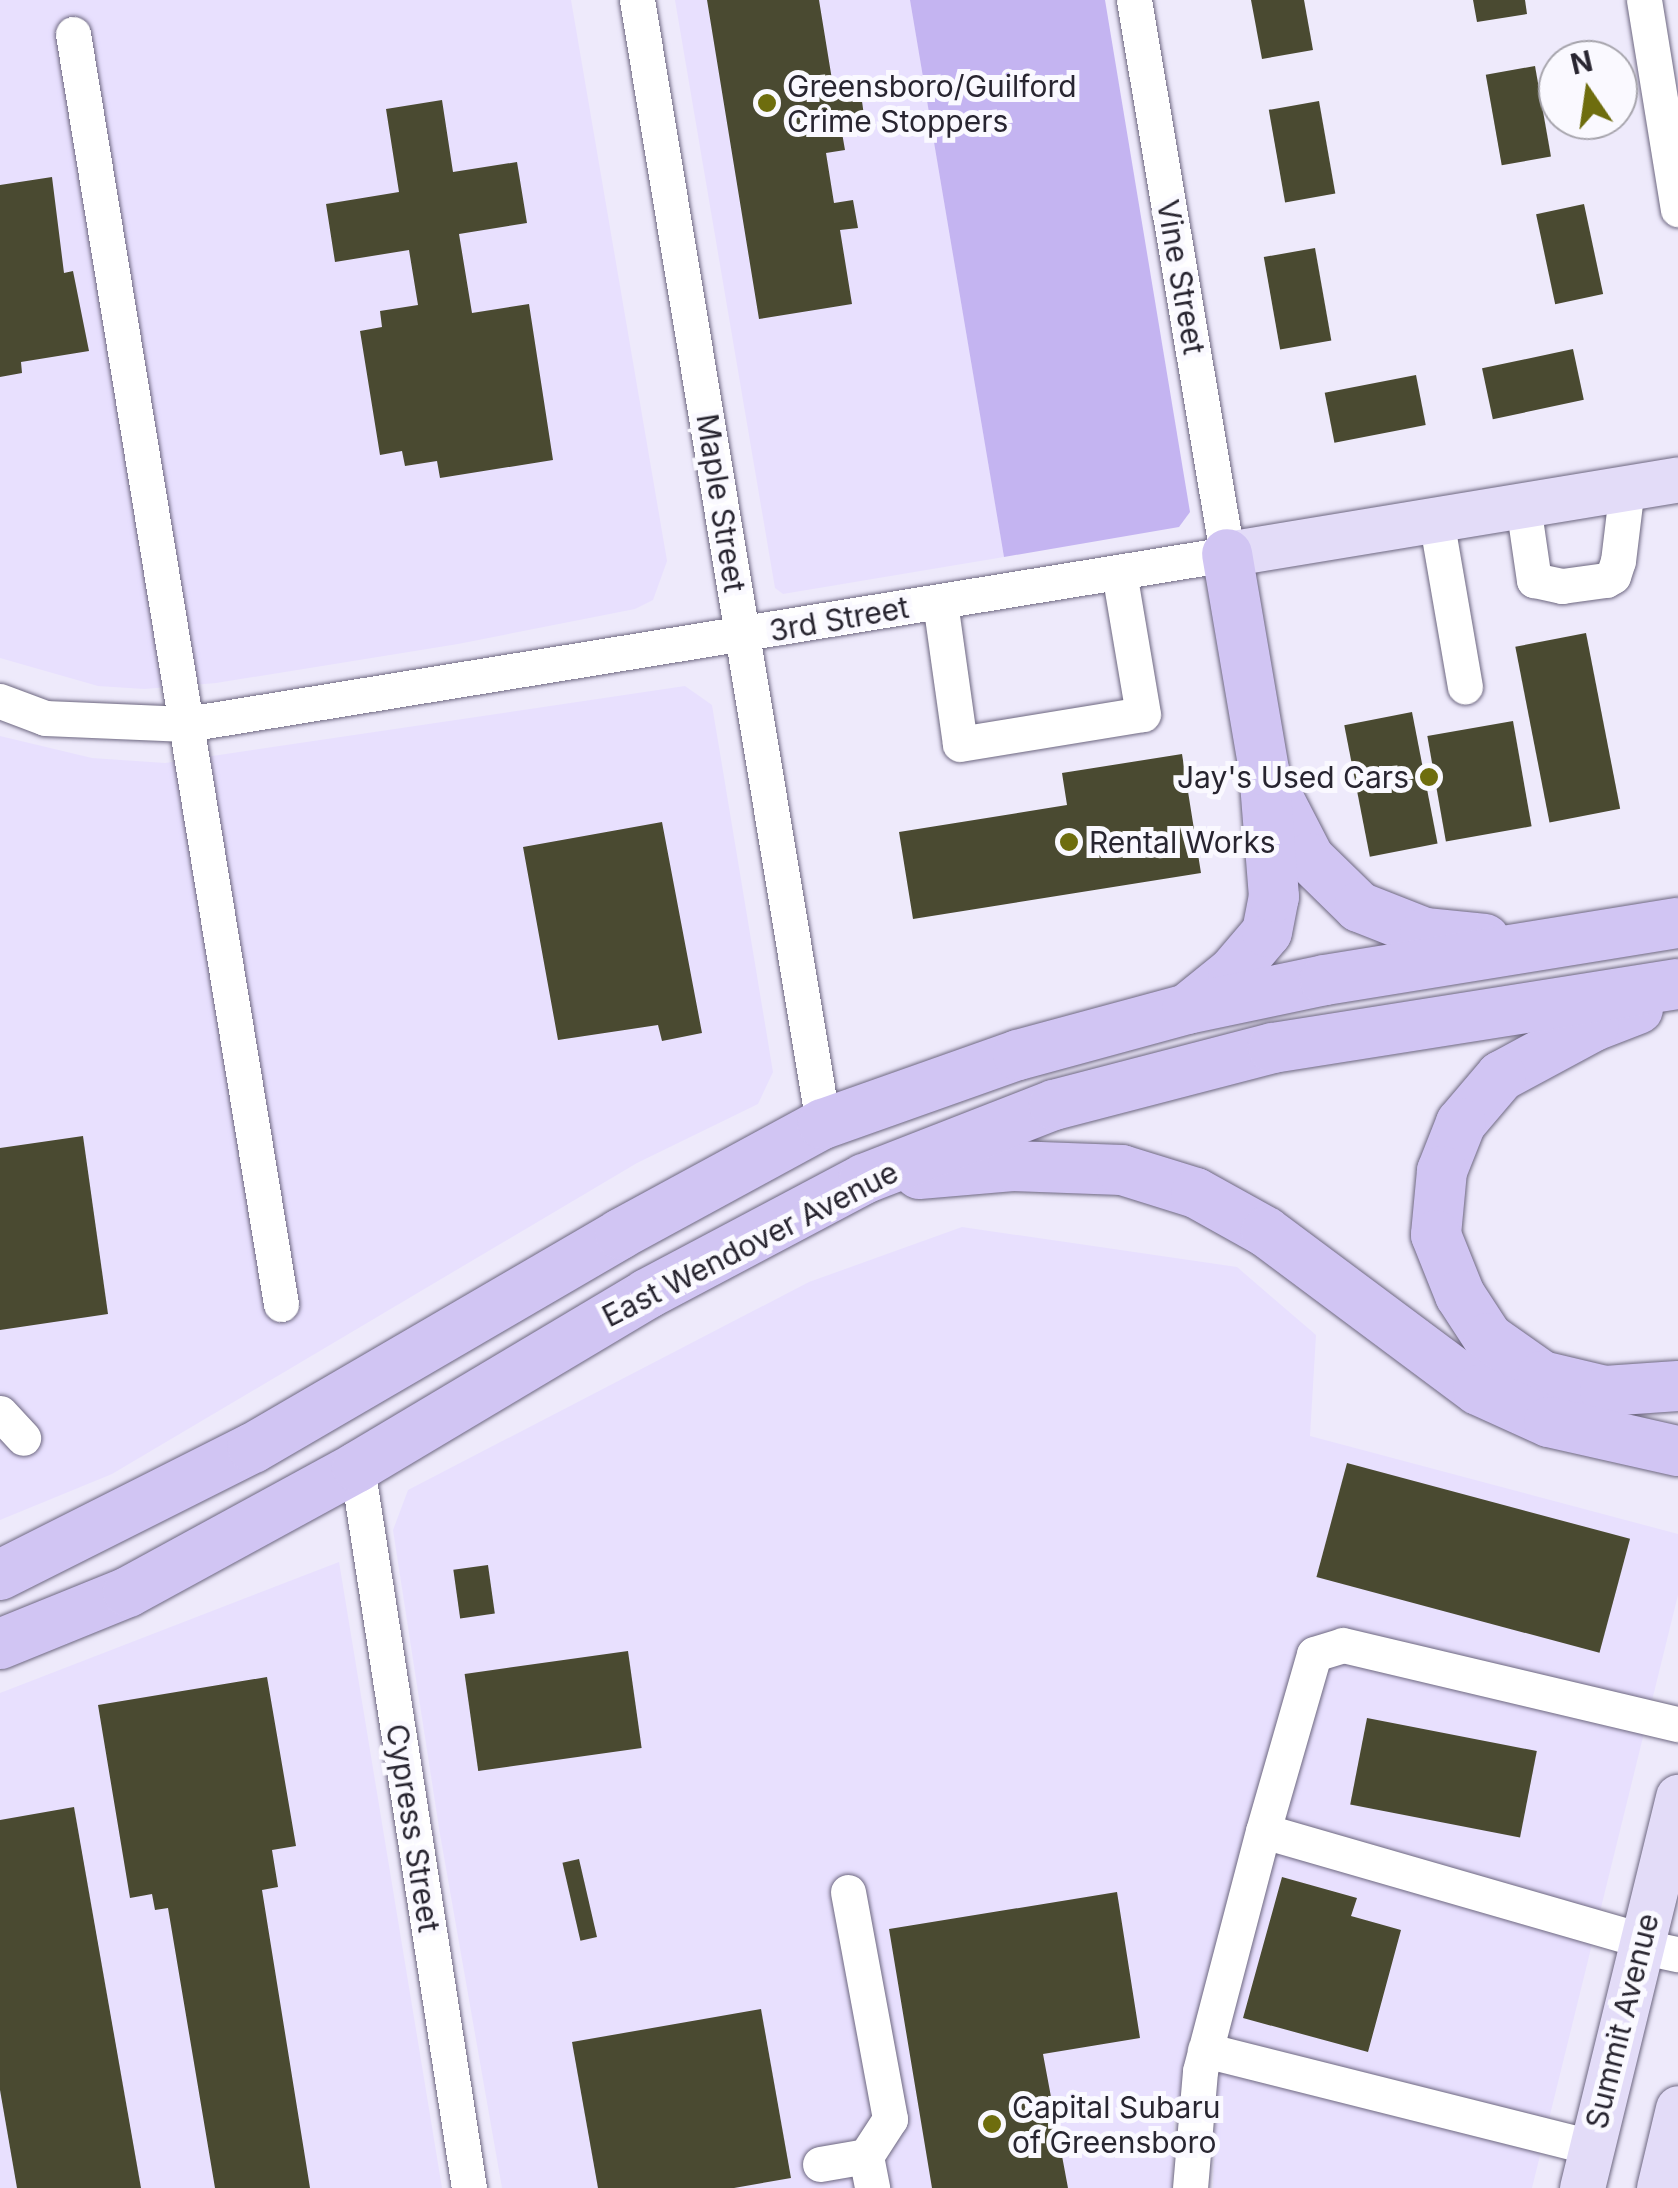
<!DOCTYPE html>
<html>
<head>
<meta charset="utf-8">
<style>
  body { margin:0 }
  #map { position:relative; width:1678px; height:2188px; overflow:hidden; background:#eeeafb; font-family:Inter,sans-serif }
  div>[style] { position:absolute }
  .built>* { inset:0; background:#e8e0fe }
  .green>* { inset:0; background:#c4b4f1 }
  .building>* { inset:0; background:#4a4a31; transform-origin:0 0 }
  .roads { filter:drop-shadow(0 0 2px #6d6780) drop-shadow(0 0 2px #6d6780) }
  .minor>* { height:35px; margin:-17.5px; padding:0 17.5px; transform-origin:17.5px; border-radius:17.5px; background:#fff }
  .major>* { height:45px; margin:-22.5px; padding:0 22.5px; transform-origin:22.5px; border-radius:22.5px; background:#e3dcf8 }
  .highway>* { height:50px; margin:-25px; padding:0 25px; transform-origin:25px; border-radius:25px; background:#d1c5f3 }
  .dots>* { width:28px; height:28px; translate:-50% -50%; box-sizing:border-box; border:5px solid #faf9ff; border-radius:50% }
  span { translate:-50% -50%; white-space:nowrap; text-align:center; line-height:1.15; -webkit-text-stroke:10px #faf9ff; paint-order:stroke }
  .poi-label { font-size:30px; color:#282530 }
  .left { translate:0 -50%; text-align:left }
  .right { translate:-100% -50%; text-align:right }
  .street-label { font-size:30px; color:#282530 }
  .north { position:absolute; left:1538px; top:40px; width:100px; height:100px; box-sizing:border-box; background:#faf9ff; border:2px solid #a6a4ac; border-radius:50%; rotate:347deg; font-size:28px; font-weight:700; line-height:40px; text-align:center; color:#282530 }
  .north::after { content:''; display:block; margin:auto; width:35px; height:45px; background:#6e6d0e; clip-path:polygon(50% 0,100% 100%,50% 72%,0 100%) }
</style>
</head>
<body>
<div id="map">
  <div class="built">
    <div style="clip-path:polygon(0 0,571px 0,667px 561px,653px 600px,635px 609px,458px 644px,216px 683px,144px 689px,98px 686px,0 658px)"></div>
    <div style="clip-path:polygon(675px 0,910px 0,1004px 557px,783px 594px,775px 588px)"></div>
    <div style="clip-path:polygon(685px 686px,712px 705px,773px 1072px,758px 1104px,637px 1163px,112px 1474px,0 1520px,0 736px,92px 758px,165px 763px)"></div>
    <div style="clip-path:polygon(962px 1227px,1237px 1267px,1316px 1335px,1310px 1436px,1678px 1534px,1678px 1595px,1532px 2188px,1213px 2188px,1215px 2110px,1175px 2100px,1172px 2188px,502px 2188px,440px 1834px,393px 1530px,408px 1490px,809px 1282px)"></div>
    <div style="clip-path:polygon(339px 1562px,442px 2188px,0 2188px,0 1693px)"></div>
  </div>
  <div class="green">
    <div style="clip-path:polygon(910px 0,1105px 0,1190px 512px,1179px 527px,1004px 557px)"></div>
  </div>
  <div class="building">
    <div style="clip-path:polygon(707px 0,819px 0,835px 98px,861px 94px,865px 123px,841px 127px,845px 150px,826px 153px,834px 203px,853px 200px,858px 228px,840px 230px,852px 304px,759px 319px)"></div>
    <div style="clip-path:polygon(1251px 0,1304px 0,1313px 50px,1262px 59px)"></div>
    <div style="clip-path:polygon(1473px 0,1525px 0,1527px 14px,1477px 22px)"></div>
    <div style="left:1535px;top:66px;width:92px;height:50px;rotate:80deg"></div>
    <div style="clip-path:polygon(442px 100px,453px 172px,517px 162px,527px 223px,459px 234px,472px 313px,529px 304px,553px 460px,440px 478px,437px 461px,405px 466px,402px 451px,380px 455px,360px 331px,382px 327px,380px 311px,418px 305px,409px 250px,335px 262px,326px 204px,399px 192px,386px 109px)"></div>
    <div style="left:1319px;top:101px;width:94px;height:51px;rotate:80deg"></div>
    <div style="clip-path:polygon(52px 177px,64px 273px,73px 271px,89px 351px,21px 362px,22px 373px,0 377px,0 185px)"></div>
    <div style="left:1584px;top:204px;width:92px;height:49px;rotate:78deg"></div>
    <div style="left:1315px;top:248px;width:94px;height:52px;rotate:80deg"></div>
    <div style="left:1573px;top:349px;width:52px;height:93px;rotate:78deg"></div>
    <div style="left:1416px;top:375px;width:51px;height:93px;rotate:79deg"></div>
    <div style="left:1586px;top:633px;width:179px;height:72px;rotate:79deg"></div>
    <div style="left:1412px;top:712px;width:134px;height:69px;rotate:79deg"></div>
    <div style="left:1513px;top:721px;width:107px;height:87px;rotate:80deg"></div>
    <div style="clip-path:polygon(1182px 754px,1201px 873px,913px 919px,899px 832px,1067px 805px,1062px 773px)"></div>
    <div style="clip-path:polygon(662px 822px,702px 1033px,662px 1041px,658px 1025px,558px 1040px,523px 847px)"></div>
    <div style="clip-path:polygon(83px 1136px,108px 1314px,0 1330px,0 1148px)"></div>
    <div style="left:1347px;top:1463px;width:293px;height:118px;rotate:15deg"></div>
    <div style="left:488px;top:1565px;width:49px;height:35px;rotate:82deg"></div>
    <div style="left:628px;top:1651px;width:98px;height:165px;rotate:82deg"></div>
    <div style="clip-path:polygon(267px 1677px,296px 1846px,272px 1850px,278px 1887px,262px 1890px,310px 2188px,215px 2188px,168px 1908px,155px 1910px,152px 1894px,130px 1898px,98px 1705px)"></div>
    <div style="left:1367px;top:1718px;width:173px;height:88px;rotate:11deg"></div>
    <div style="clip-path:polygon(74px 1807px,141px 2188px,17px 2188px,0 2090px,0 1820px)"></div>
    <div style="left:579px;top:1859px;width:80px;height:17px;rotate:77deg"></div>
    <div style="clip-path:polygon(1282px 1877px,1357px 1898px,1351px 1916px,1401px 1930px,1368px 2052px,1243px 2018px)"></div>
    <div style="clip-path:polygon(1117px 1892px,1140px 2038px,1043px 2054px,1068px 2188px,932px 2188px,889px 1929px)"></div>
    <div style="clip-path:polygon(761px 2009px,791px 2178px,734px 2188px,598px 2188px,572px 2042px)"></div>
  </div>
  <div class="roads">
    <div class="minor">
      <div style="left:637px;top:0;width:1139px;rotate:80.6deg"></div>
      <div style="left:1644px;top:0;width:212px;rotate:80.8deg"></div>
      <div style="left:73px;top:34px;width:1287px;rotate:80.7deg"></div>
      <div style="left:1523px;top:505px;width:76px;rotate:81.7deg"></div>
      <div style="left:1534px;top:580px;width:29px;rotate:12deg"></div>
      <div style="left:1562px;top:586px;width:44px;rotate:-7.8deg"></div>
      <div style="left:1606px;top:580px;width:8px;rotate:-30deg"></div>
      <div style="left:1613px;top:576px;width:16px;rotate:-72deg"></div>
      <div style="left:1618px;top:561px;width:75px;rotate:-83.1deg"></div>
      <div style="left:1436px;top:519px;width:170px;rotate:80.2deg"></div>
      <div style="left:940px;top:602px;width:143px;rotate:82deg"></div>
      <div style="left:960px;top:744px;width:185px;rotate:-9.3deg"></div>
      <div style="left:1143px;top:714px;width:144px;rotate:-99.6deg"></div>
      <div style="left:0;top:701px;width:48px;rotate:20.7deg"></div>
      <div style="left:45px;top:718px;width:142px;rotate:2.4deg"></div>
      <div style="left:187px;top:724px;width:1054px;rotate:-9.28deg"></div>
      <div style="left:1227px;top:554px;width:562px;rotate:-99.53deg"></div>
      <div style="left:0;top:1413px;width:34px;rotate:47deg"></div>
      <div style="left:357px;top:1467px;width:730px;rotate:81.17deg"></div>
      <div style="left:848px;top:1892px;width:231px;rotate:79.5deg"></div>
      <div style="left:890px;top:2119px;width:44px;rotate:123deg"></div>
      <div style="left:866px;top:2156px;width:33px;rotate:79deg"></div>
      <div style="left:1641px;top:1940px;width:393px;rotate:-163.9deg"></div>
      <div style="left:1263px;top:1831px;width:184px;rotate:-73.9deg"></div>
      <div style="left:1314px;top:1654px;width:30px;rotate:-17deg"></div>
      <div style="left:1343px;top:1645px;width:344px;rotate:13.3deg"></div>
      <div style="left:1639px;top:1946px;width:40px;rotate:12deg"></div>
      <div style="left:1205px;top:2050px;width:399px;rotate:14.1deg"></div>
      <div style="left:820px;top:2164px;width:47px;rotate:-9.9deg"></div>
      <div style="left:1190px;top:2188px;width:117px;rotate:-85.1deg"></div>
      <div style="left:1200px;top:2071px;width:248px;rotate:-75.3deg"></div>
    </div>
    <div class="major">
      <div style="left:1227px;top:554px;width:457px;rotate:-9.4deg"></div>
      <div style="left:1582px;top:2188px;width:403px;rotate:-76.2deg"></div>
      <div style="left:1659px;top:2188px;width:82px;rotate:-76.6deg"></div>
    </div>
    <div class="highway">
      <div style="left:1275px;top:792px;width:74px;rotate:62.7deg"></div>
      <div style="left:1309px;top:858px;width:70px;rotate:44.4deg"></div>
      <div style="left:1359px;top:907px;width:71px;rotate:21.5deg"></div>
      <div style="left:1425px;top:933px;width:60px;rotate:5.7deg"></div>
      <div style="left:1191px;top:1006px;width:54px;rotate:-39deg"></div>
      <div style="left:1233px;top:972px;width:52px;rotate:-49.6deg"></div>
      <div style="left:1267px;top:932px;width:36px;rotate:-79deg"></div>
      <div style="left:1274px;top:897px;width:127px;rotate:-94.5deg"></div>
      <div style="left:1264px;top:770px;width:219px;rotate:-99.7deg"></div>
      <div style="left:1638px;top:1009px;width:47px;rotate:158.9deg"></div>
      <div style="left:1594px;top:1026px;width:106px;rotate:151.7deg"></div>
      <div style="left:1501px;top:1076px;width:62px;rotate:130.4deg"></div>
      <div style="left:1461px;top:1123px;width:52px;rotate:111.6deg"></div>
      <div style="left:1442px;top:1171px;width:64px;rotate:95.4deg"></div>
      <div style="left:1436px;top:1235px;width:65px;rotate:68.2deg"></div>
      <div style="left:1460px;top:1295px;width:51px;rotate:56.9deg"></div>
      <div style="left:1488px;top:1338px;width:66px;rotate:35.1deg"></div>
      <div style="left:1542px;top:1376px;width:65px;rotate:13.4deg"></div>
      <div style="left:1605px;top:1391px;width:73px;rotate:-3.9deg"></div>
      <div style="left:919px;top:1174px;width:94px;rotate:-4.9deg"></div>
      <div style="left:1013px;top:1166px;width:109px;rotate:2.1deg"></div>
      <div style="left:1122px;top:1170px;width:77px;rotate:17.3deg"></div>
      <div style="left:1196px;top:1193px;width:80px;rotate:29.1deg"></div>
      <div style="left:1266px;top:1232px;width:264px;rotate:36.7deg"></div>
      <div style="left:1478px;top:1390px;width:78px;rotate:24.3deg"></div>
      <div style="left:1549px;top:1422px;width:132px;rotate:12.7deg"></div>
      <div style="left:0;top:1575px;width:283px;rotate:-26.7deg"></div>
      <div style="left:253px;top:1448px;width:425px;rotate:-30.2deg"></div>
      <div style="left:620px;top:1234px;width:231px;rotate:-28.5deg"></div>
      <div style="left:823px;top:1124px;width:207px;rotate:-19.5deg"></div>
      <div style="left:1018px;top:1055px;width:175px;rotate:-15.2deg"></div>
      <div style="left:1187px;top:1009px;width:141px;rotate:-11.9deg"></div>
      <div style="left:1325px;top:980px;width:358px;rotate:-9.2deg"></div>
      <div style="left:0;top:1644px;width:138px;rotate:-22.1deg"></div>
      <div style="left:128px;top:1592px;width:261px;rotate:-28.6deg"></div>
      <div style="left:357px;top:1467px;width:338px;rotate:-30.8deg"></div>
      <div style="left:647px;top:1294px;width:246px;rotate:-27.9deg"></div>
      <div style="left:864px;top:1179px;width:204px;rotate:-21.3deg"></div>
      <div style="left:1054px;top:1105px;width:226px;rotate:-14.6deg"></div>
      <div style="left:1273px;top:1048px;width:410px;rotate:-9deg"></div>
    </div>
  </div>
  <div class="dots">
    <div style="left:767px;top:103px;background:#6e6d0e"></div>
    <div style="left:1429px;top:777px;background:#6e6d0e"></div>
    <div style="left:1069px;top:842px;background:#6e6d0e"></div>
    <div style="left:992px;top:2124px;background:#6e6d0e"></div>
  </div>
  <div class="poi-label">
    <span class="left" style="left:787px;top:103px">Greensboro/Guilford<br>Crime Stoppers</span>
    <span class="right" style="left:1409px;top:777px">Jay's Used Cars</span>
    <span class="left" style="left:1089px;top:842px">Rental Works</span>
    <span class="left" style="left:1012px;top:2124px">Capital Subaru<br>of Greensboro</span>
  </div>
  <div class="street-label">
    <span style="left:1181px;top:277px;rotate:80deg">Vine Street</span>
    <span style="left:721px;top:503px;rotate:81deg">Maple Street</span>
    <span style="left:839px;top:619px;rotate:-10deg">3rd Street</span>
    <span style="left:750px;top:1244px;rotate:-27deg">East Wendover Avenue</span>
    <span style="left:413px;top:1828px;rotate:81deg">Cypress Street</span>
    <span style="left:1622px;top:2021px;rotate:-76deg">Summit Avenue</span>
  </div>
  <div class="north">N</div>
</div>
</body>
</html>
